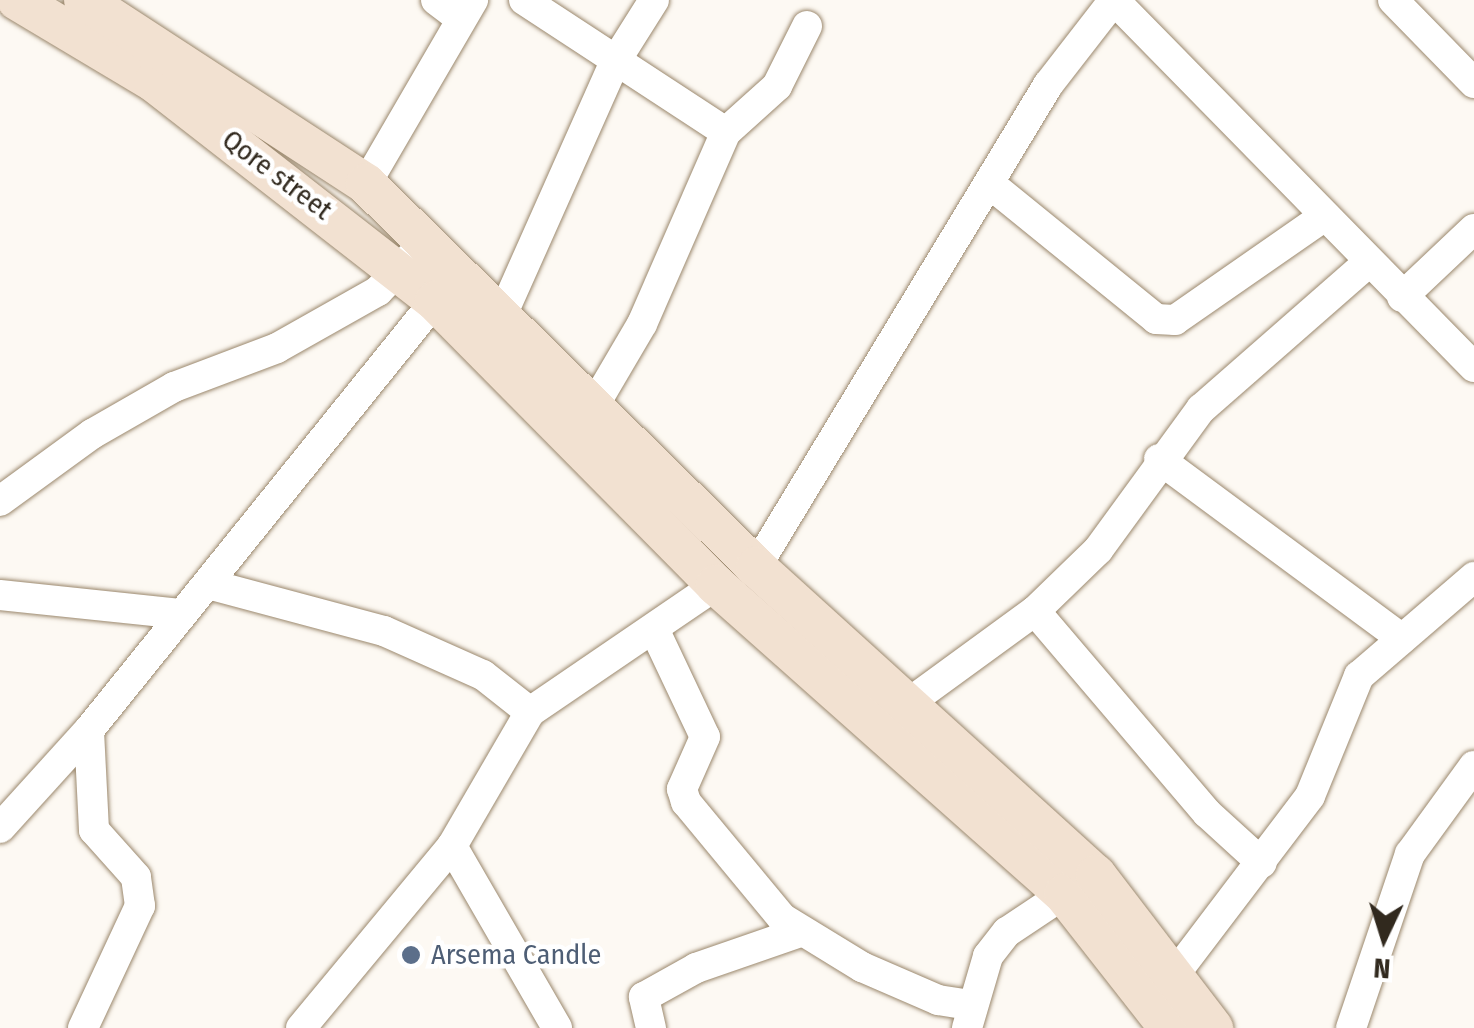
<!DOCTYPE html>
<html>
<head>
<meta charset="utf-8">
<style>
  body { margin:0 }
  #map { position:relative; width:1474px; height:1028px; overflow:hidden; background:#fdf9f3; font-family:"Fira Sans Condensed",sans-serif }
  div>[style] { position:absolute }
  .roads { filter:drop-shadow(0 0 2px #9b886d) drop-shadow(0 0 2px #9b886d) }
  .street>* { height:30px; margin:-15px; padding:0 15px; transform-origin:15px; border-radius:15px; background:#fff }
  .secondary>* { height:40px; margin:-20px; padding:0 20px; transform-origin:20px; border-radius:20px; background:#f2e1d1 }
  .dots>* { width:28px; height:28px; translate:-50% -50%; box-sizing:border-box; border:5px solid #fff; border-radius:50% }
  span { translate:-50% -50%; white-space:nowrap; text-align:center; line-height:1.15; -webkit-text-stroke:9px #fff; paint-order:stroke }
  .street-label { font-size:28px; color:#31291e }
  .service-label { font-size:28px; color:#4e5e75 }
  .left { translate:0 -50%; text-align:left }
  .north { position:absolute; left:1334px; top:888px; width:100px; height:100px; -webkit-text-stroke:8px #fff; paint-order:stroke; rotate:184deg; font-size:28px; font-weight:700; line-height:40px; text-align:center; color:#31291e }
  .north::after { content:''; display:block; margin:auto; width:35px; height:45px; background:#31291e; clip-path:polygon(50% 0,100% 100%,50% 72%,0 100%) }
</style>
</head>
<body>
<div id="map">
  <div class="roads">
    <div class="street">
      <div style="left:436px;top:0;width:31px;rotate:37deg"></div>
      <div style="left:524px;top:0;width:241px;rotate:33.2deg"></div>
      <div style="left:1114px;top:0;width:514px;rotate:45.55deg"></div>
      <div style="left:1393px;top:0;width:116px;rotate:45.7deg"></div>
      <div style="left:366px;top:184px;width:213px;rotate:-59.8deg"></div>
      <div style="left:990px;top:184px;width:214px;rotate:39.1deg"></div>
      <div style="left:1156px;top:319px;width:19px;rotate:3deg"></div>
      <div style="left:1175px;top:320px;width:179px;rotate:-34.8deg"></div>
      <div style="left:1402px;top:297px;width:99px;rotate:-43.4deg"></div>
      <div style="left:503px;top:313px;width:275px;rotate:-66deg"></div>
      <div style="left:615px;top:62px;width:73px;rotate:-57.8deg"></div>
      <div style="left:595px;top:404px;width:93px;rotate:-59.6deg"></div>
      <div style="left:642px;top:324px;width:210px;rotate:-66.4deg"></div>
      <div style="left:726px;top:132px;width:69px;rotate:-42deg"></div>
      <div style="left:777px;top:86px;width:67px;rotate:-63.4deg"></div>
      <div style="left:1159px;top:459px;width:302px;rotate:36.5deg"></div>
      <div style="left:0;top:501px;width:114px;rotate:-36.1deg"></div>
      <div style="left:92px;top:434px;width:95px;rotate:-29.8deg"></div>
      <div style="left:174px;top:387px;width:110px;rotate:-20.7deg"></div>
      <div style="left:277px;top:348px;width:116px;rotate:-29.4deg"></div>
      <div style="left:378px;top:291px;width:47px;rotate:-45.9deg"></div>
      <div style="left:756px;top:567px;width:564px;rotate:-58.79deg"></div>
      <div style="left:1048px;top:85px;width:108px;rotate:-52.2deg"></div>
      <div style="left:208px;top:584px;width:182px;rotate:15deg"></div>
      <div style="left:384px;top:631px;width:108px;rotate:24deg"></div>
      <div style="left:483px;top:675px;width:60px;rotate:38.2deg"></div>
      <div style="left:0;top:595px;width:181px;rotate:6deg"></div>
      <div style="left:1035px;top:611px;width:265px;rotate:49.6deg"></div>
      <div style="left:1207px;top:813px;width:74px;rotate:42.3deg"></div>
      <div style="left:654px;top:629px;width:119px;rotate:64.7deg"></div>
      <div style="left:705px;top:737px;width:57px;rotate:113.9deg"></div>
      <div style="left:682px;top:789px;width:14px;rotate:73deg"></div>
      <div style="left:686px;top:802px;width:151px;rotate:50.4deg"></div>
      <div style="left:782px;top:918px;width:94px;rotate:31.5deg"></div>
      <div style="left:862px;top:967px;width:83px;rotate:23.5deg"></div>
      <div style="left:938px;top:1000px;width:33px;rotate:9deg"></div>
      <div style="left:910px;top:702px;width:155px;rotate:-36.1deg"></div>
      <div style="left:1035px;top:611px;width:88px;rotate:-44.1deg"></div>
      <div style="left:1098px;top:550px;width:175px;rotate:-53.9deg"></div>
      <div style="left:1201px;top:409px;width:222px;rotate:-41.2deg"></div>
      <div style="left:0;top:828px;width:132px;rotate:-47.8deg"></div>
      <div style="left:89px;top:730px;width:551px;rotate:-51.11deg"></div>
      <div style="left:452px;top:846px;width:210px;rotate:60deg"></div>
      <div style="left:1175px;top:974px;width:223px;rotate:-52.8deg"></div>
      <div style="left:1310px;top:796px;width:130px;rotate:-67.8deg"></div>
      <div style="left:1359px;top:676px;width:152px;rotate:-40.7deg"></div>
      <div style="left:83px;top:1028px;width:135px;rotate:-65deg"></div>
      <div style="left:140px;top:906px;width:29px;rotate:-98deg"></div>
      <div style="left:136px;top:877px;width:63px;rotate:-131.8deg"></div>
      <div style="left:94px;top:830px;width:100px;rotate:-92.9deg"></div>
      <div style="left:301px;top:1028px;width:236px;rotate:-50.3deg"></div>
      <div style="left:452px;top:846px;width:155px;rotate:-59.8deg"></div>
      <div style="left:530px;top:712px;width:225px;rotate:-34.3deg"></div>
      <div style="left:651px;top:1028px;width:32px;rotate:-103deg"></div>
      <div style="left:644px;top:997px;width:60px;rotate:-29.1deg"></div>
      <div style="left:696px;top:968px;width:107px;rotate:-19.1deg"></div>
      <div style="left:967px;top:1028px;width:75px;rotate:-73.7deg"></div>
      <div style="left:988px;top:956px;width:31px;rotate:-52deg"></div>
      <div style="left:1007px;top:932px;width:69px;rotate:-33.7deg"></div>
      <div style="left:1351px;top:1028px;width:184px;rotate:-71.3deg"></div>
      <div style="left:1410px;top:854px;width:109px;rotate:-54deg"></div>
    </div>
    <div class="secondary">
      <div style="left:17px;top:0;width:160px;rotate:30.9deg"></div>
      <div style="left:154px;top:82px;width:356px;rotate:37.9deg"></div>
      <div style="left:435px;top:301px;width:400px;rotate:45.3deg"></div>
      <div style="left:716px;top:585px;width:465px;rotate:41.6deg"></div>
      <div style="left:1064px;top:894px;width:170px;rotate:51.9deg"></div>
      <div style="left:84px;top:0;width:337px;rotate:33.1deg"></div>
      <div style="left:366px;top:184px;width:547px;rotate:44.48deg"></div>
      <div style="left:756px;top:567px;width:459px;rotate:42.2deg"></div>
      <div style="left:1096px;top:875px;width:193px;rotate:52.6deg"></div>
    </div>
  </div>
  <div class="dots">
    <div style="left:411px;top:955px;background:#5c6f8a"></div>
  </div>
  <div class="street-label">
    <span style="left:277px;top:175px;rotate:37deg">Qore street</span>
  </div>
  <div class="service-label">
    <span class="left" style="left:431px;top:955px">Arsema Candle</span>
  </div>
  <div class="north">N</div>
</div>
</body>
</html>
